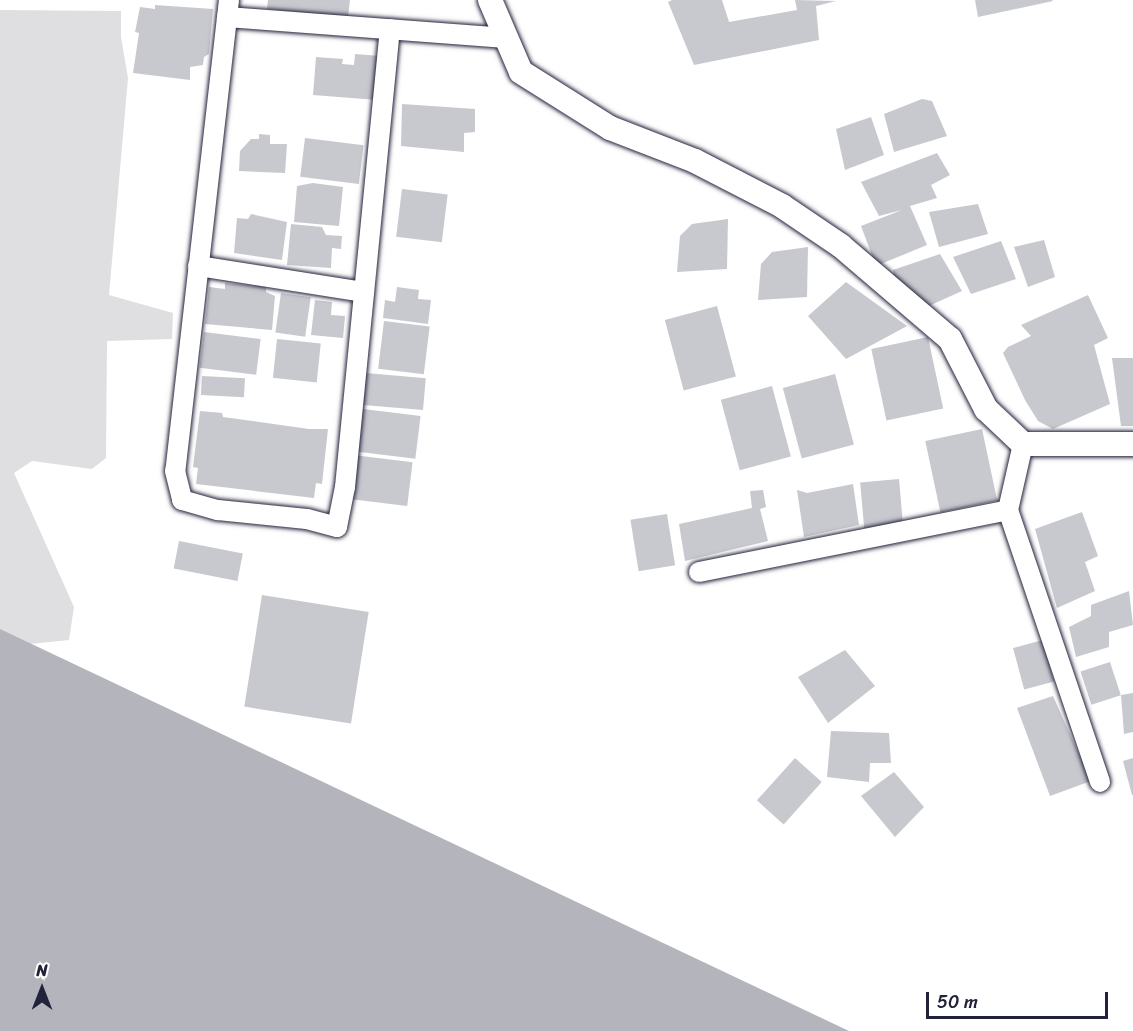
<!DOCTYPE html>
<html>
<head>
<meta charset="utf-8">
<style>
  body { margin:0 }
  #map { position:relative; width:1133px; height:1031px; overflow:hidden; background:#fff; font-family:Sriracha,sans-serif }
  div>[style] { position:absolute }
  .green>* { inset:0; background:#dfdfe2 }
  .water>* { inset:0; background:#b4b4bc }
  .building>* { inset:0; background:#c8c8cf; transform-origin:0 0 }
  .roads { filter:drop-shadow(0 0 2px #22223b) drop-shadow(0 0 2px #22223b) }
  .minor>* { height:20px; margin:-10px; padding:0 10px; transform-origin:10px; border-radius:10px; background:#fff }
  .tertiary>* { height:24px; margin:-12px; padding:0 12px; transform-origin:12px; border-radius:12px; background:#fff }
  span { translate:-50% -50%; white-space:nowrap; text-align:center; line-height:1.15; -webkit-text-stroke:4.5px #fff; paint-order:stroke }
  .north { position:absolute; left:12px; top:959px; width:60px; height:60px; -webkit-text-stroke:4px #fff; paint-order:stroke; rotate:0deg; font-size:16px; font-weight:700; line-height:24px; text-align:center; color:#22223b }
  .north::after { content:''; display:block; margin:auto; width:21px; height:27px; background:#22223b; clip-path:polygon(50% 0,100% 100%,50% 72%,0 100%) }
  .scale { position:absolute; left:926px; top:992px; width:182px; height:27px; box-sizing:border-box; border:3px solid #22223b; border-top:0; padding-left:8px; font-size:18px; line-height:21px; white-space:nowrap; color:#22223b; -webkit-text-stroke:4px #fff; paint-order:stroke }
</style>
</head>
<body>
<div id="map">
  <div class="green">
    <div style="clip-path:polygon(0 10px,121px 11px,121px 37px,128px 78px,109px 295px,173px 313px,172px 339px,107px 341px,106px 458px,92px 469px,32px 461px,14px 473px,74px 607px,69px 640px,0 647px)"></div>
  </div>
  <div class="water">
    <div style="clip-path:polygon(0 629px,849px 1031px,0 1031px)"></div>
  </div>
  <div class="building">
    <div style="clip-path:polygon(268px 0,350px 0,348px 17px,267px 9px)"></div>
    <div style="clip-path:polygon(672px 0,722px 0,729px 22px,797px 10px,795px 0,836px 1px,816px 6px,819px 40px,694px 65px,668px 2px)"></div>
    <div style="clip-path:polygon(975px 0,1052px 0,1053px 1px,978px 17px)"></div>
    <div style="clip-path:polygon(155px 5px,213px 9px,209px 54px,204px 57px,203px 65px,190px 67px,190px 80px,133px 73px,139px 33px,135px 32px,140px 7px,155px 9px)"></div>
    <div style="clip-path:polygon(355px 54px,381px 56px,377px 100px,313px 95px,316px 57px,343px 59px,342px 64px,354px 65px)"></div>
    <div style="clip-path:polygon(922px 99px,932px 101px,947px 136px,894px 152px,884px 114px)"></div>
    <div style="clip-path:polygon(402px 104px,475px 109px,475px 132px,464px 133px,464px 152px,401px 146px)"></div>
    <div style="clip-path:polygon(871px 117px,884px 155px,845px 170px,836px 129px)"></div>
    <div style="clip-path:polygon(259px 134px,270px 135px,270px 144px,287px 144px,285px 173px,239px 171px,240px 151px,251px 139px,259px 139px)"></div>
    <div style="left:305px;top:138px;width:59px;height:39px;rotate:7deg"></div>
    <div style="clip-path:polygon(937px 153px,950px 175px,931px 185px,937px 198px,910px 206px,927px 245px,876px 266px,861px 226px,902px 210px,879px 216px,861px 182px)"></div>
    <div style="clip-path:polygon(313px 183px,343px 187px,339px 226px,294px 222px,297px 186px)"></div>
    <div style="left:402px;top:189px;width:46px;height:48px;rotate:7deg"></div>
    <div style="clip-path:polygon(978px 204px,988px 234px,939px 247px,929px 212px)"></div>
    <div style="clip-path:polygon(251px 214px,287px 222px,282px 260px,234px 253px,237px 218px,248px 219px)"></div>
    <div style="clip-path:polygon(728px 219px,727px 269px,677px 272px,680px 236px,692px 224px)"></div>
    <div style="clip-path:polygon(291px 224px,322px 227px,326px 235px,342px 236px,341px 249px,332px 248px,331px 268px,287px 265px)"></div>
    <div style="clip-path:polygon(1044px 240px,1055px 277px,1028px 287px,1014px 247px)"></div>
    <div style="clip-path:polygon(1001px 241px,1016px 279px,971px 294px,953px 257px)"></div>
    <div style="clip-path:polygon(808px 247px,807px 297px,758px 300px,761px 264px,772px 252px)"></div>
    <div style="clip-path:polygon(940px 254px,962px 291px,922px 309px,894px 283px,893px 270px)"></div>
    <div style="clip-path:polygon(846px 282px,907px 326px,846px 359px,808px 316px)"></div>
    <div style="clip-path:polygon(225px 283px,266px 287px,266px 292px,275px 296px,272px 330px,205px 324px,209px 287px,225px 289px)"></div>
    <div style="clip-path:polygon(397px 287px,419px 290px,418px 299px,431px 300px,428px 324px,383px 318px,385px 300px,395px 302px)"></div>
    <div style="left:281px;top:293px;width:30px;height:40px;rotate:8deg"></div>
    <div style="clip-path:polygon(1088px 295px,1108px 338px,1094px 345px,1110px 404px,1053px 429px,1038px 421px,1025px 400px,1003px 353px,1008px 347px,1031px 336px,1021px 325px)"></div>
    <div style="clip-path:polygon(315px 300px,332px 302px,331px 315px,345px 316px,343px 338px,311px 335px)"></div>
    <div style="left:717px;top:306px;width:73px;height:54px;rotate:75deg"></div>
    <div style="left:384px;top:321px;width:46px;height:48px;rotate:7deg"></div>
    <div style="left:204px;top:332px;width:57px;height:36px;rotate:7deg"></div>
    <div style="left:928px;top:337px;width:73px;height:58px;rotate:78deg"></div>
    <div style="left:277px;top:339px;width:44px;height:39px;rotate:6deg"></div>
    <div style="clip-path:polygon(1112px 358px,1133px 358px,1133px 426px,1121px 426px)"></div>
    <div style="left:366px;top:373px;width:60px;height:32px;rotate:5deg"></div>
    <div style="left:835px;top:374px;width:73px;height:54px;rotate:75deg"></div>
    <div style="left:202px;top:376px;width:43px;height:19px;rotate:3deg"></div>
    <div style="left:772px;top:386px;width:73px;height:53px;rotate:75deg"></div>
    <div style="left:363px;top:409px;width:58px;height:43px;rotate:7deg"></div>
    <div style="clip-path:polygon(200px 411px,222px 413px,223px 417px,309px 429px,328px 429px,322px 484px,316px 483px,314px 498px,196px 484px,198px 468px,193px 467px)"></div>
    <div style="left:982px;top:429px;width:73px;height:58px;rotate:78deg"></div>
    <div style="left:353px;top:455px;width:60px;height:44px;rotate:7deg"></div>
    <div style="left:899px;top:479px;width:46px;height:39px;rotate:85deg"></div>
    <div style="clip-path:polygon(853px 484px,859px 525px,804px 537px,797px 490px,807px 493px)"></div>
    <div style="clip-path:polygon(763px 490px,766px 507px,760px 509px,768px 541px,685px 561px,679px 524px,752px 508px,750px 491px)"></div>
    <div style="clip-path:polygon(1082px 512px,1098px 556px,1085px 562px,1095px 591px,1057px 608px,1035px 529px)"></div>
    <div style="left:667px;top:514px;width:52px;height:37px;rotate:81deg"></div>
    <div style="left:179px;top:541px;width:65px;height:28px;rotate:11deg"></div>
    <div style="clip-path:polygon(1129px 591px,1133px 625px,1109px 632px,1109px 647px,1076px 657px,1069px 627px,1091px 616px,1091px 605px)"></div>
    <div style="left:262px;top:595px;width:108px;height:113px;rotate:9deg"></div>
    <div style="left:1043px;top:640px;width:43px;height:31px;rotate:75deg"></div>
    <div style="clip-path:polygon(845px 650px,875px 686px,828px 723px,798px 677px)"></div>
    <div style="left:1110px;top:662px;width:35px;height:31px;rotate:72deg"></div>
    <div style="clip-path:polygon(1133px 693px,1133px 732px,1124px 734px,1121px 695px)"></div>
    <div style="clip-path:polygon(1053px 696px,1091px 781px,1050px 796px,1017px 708px)"></div>
    <div style="clip-path:polygon(831px 731px,889px 733px,891px 763px,870px 763px,869px 782px,827px 777px)"></div>
    <div style="left:795px;top:758px;width:36px;height:57px;rotate:42deg"></div>
    <div style="clip-path:polygon(1133px 758px,1133px 795px,1132px 795px,1123px 761px)"></div>
    <div style="clip-path:polygon(894px 772px,924px 807px,895px 837px,861px 796px)"></div>
  </div>
  <div class="roads">
    <div class="minor">
      <div style="left:229px;top:0;width:474px;rotate:96.5deg"></div>
      <div style="left:175px;top:471px;width:30px;rotate:76deg"></div>
      <div style="left:182px;top:500px;width:37px;rotate:16deg"></div>
      <div style="left:218px;top:510px;width:89px;rotate:5.8deg"></div>
      <div style="left:307px;top:519px;width:31px;rotate:15deg"></div>
      <div style="left:337px;top:527px;width:41px;rotate:-78.7deg"></div>
      <div style="left:345px;top:487px;width:460px;rotate:-84.4deg"></div>
      <div style="left:227px;top:17px;width:280px;rotate:4.3deg"></div>
      <div style="left:198px;top:266px;width:168px;rotate:8.9deg"></div>
      <div style="left:1023px;top:444px;width:68px;rotate:102.8deg"></div>
      <div style="left:1008px;top:510px;width:287px;rotate:71.3deg"></div>
      <div style="left:699px;top:572px;width:315px;rotate:-11.3deg"></div>
    </div>
    <div class="tertiary">
      <div style="left:490px;top:0;width:78px;rotate:66.7deg"></div>
      <div style="left:521px;top:72px;width:105px;rotate:32.2deg"></div>
      <div style="left:610px;top:128px;width:91px;rotate:21.2deg"></div>
      <div style="left:695px;top:161px;width:98px;rotate:27.3deg"></div>
      <div style="left:782px;top:206px;width:71px;rotate:34.1deg"></div>
      <div style="left:841px;top:246px;width:143px;rotate:40.5deg"></div>
      <div style="left:950px;top:339px;width:79px;rotate:62.8deg"></div>
      <div style="left:986px;top:409px;width:51px;rotate:43.4deg"></div>
      <div style="left:1023px;top:444px;width:110px"></div>
    </div>
  </div>
  <div class="north">N</div>
  <div class="scale">50 m</div>
</div>
</body>
</html>
